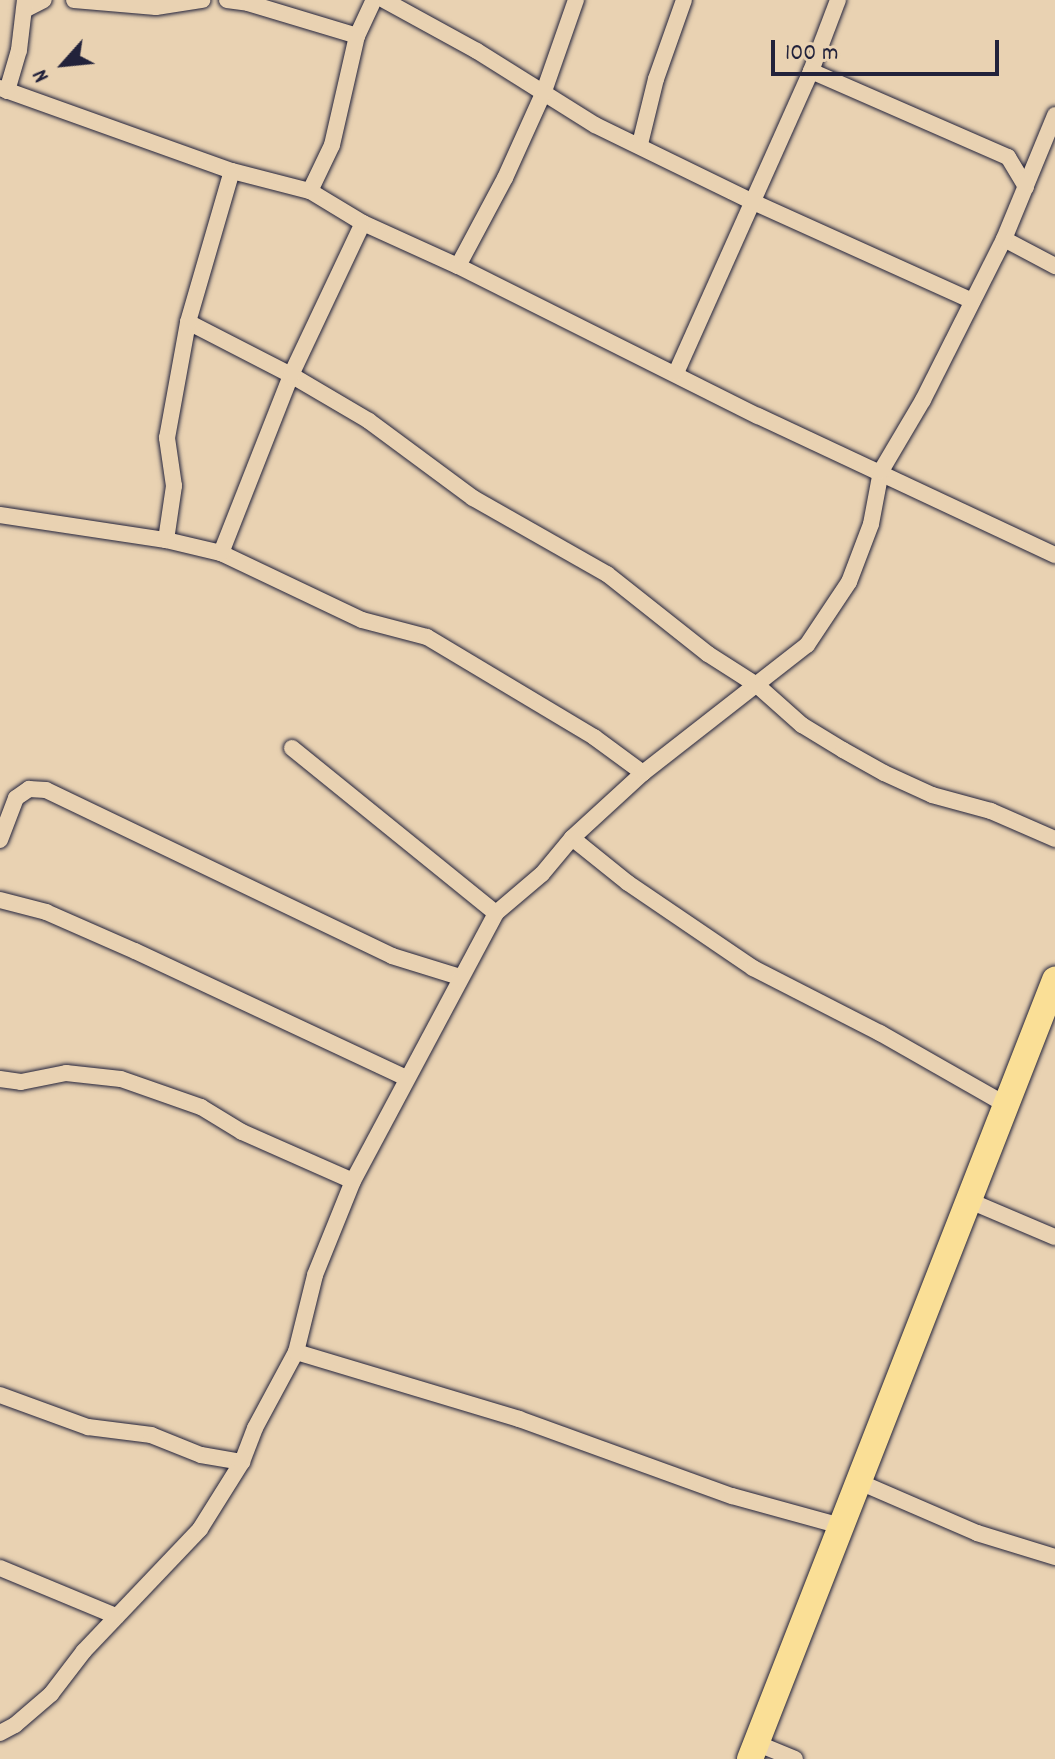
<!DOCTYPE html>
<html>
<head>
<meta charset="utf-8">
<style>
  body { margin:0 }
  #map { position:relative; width:1055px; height:1759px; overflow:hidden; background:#e9d2b2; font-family:Dekko,sans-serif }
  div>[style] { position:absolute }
  .roads { filter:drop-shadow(0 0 2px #22223b) drop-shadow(0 0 2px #22223b) }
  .street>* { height:16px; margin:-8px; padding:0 8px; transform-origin:8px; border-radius:8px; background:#e9d2b2 }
  .primary>* { height:26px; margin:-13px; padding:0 13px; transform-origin:13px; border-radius:13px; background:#fadf96 }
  span { translate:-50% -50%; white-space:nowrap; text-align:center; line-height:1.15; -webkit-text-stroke:6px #e9d2b2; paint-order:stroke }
  .north { position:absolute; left:24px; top:24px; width:80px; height:80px; -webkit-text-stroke:6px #e9d2b2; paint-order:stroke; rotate:243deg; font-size:22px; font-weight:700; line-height:32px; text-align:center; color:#22223b }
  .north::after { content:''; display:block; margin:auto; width:28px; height:36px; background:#22223b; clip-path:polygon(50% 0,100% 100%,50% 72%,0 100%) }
  .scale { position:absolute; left:771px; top:40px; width:228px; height:36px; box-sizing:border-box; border:4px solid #22223b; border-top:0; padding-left:10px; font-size:24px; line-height:28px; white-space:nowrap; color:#22223b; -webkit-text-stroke:6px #e9d2b2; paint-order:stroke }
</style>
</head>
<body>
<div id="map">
  <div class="roads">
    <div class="street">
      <div style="left:74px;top:0;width:82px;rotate:4.9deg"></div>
      <div style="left:156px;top:7px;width:47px;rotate:-8.7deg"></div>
      <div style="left:227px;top:0;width:21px;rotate:8deg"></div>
      <div style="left:248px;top:3px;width:114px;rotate:16.8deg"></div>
      <div style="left:384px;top:0;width:106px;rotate:28.7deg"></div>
      <div style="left:477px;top:51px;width:139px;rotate:32.1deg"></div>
      <div style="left:595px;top:125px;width:174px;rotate:26deg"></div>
      <div style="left:751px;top:201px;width:243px;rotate:24.3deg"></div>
      <div style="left:24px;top:10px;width:22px;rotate:-27deg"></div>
      <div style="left:811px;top:71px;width:215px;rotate:23.6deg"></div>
      <div style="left:1008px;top:157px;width:35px;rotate:59deg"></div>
      <div style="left:0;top:88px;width:246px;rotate:19.7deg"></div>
      <div style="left:232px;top:171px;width:81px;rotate:14.4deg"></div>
      <div style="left:310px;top:191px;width:62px;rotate:31.1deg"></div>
      <div style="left:363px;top:223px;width:104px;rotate:24.4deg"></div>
      <div style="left:458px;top:266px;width:335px;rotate:26.6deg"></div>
      <div style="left:758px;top:416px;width:328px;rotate:25.1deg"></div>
      <div style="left:7px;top:91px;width:43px;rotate:-73.7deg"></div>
      <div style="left:19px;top:50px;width:50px;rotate:-83.2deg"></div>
      <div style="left:640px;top:144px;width:67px;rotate:-76.2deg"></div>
      <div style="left:656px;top:79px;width:84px;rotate:-70.5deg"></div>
      <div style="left:310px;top:191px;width:51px;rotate:-64.4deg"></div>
      <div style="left:332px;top:145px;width:112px;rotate:-77.1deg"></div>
      <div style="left:357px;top:36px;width:40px;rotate:-65deg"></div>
      <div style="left:1004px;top:239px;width:58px;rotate:27.9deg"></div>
      <div style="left:458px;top:266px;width:100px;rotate:-61.9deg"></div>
      <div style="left:505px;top:178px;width:92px;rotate:-65.7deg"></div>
      <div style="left:543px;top:94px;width:100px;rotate:-70.7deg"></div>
      <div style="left:188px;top:322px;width:116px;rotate:27.2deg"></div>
      <div style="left:291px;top:375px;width:91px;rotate:30.5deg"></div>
      <div style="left:369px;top:421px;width:129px;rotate:36.5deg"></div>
      <div style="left:473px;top:498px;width:154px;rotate:29.6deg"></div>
      <div style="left:607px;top:574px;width:129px;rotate:38.4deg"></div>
      <div style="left:708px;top:654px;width:59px;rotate:32.6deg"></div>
      <div style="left:758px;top:686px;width:59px;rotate:41.6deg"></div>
      <div style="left:802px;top:725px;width:48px;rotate:31.4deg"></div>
      <div style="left:843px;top:750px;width:47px;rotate:29.3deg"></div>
      <div style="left:884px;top:773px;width:53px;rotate:24.6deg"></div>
      <div style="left:932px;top:795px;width:61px;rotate:15.2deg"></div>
      <div style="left:991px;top:811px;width:70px;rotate:23.6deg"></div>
      <div style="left:676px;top:373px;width:331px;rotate:-65.9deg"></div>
      <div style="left:811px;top:71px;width:76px;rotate:-69.2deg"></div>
      <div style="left:0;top:515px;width:168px;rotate:8.6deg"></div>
      <div style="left:166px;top:540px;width:57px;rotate:13.3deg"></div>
      <div style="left:221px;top:553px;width:156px;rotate:25.4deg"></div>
      <div style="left:362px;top:620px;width:67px;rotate:14.7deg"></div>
      <div style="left:427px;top:637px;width:195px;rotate:30.9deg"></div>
      <div style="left:594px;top:737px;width:61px;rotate:36.3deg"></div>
      <div style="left:166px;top:540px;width:55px;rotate:-81.6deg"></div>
      <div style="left:174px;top:486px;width:49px;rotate:-98.3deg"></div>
      <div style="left:167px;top:438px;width:118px;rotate:-79.7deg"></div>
      <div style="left:188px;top:322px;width:157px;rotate:-73.8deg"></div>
      <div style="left:221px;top:553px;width:191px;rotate:-68.5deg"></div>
      <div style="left:291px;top:375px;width:168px;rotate:-64.7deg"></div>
      <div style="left:292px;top:748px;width:262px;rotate:39deg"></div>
      <div style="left:572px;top:838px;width:72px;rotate:38.8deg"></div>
      <div style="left:628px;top:883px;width:151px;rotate:34.2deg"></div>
      <div style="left:753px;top:968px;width:143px;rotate:27.1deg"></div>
      <div style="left:880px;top:1033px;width:145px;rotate:29.7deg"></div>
      <div style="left:0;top:840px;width:45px;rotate:-69.1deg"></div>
      <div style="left:16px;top:798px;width:16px;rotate:-35deg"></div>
      <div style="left:29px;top:789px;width:17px;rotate:3deg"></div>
      <div style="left:46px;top:790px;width:384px;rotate:25.6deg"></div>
      <div style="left:392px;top:956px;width:71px;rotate:17.2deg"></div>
      <div style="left:0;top:900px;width:48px;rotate:14.6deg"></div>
      <div style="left:46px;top:912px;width:97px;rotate:23.7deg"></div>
      <div style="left:135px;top:951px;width:299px;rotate:25.1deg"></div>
      <div style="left:0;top:1079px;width:21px;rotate:8deg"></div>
      <div style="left:21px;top:1082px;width:46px;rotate:-11.3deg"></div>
      <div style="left:66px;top:1073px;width:55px;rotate:6.2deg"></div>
      <div style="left:121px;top:1079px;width:85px;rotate:19.3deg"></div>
      <div style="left:201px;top:1107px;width:48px;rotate:31.4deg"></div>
      <div style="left:242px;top:1132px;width:121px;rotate:23.8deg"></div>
      <div style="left:970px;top:1201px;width:92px;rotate:23deg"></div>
      <div style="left:296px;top:1352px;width:233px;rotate:16.7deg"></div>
      <div style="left:519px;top:1419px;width:226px;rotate:19.9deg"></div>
      <div style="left:732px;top:1496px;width:113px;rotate:15.4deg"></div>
      <div style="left:0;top:1395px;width:94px;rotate:20deg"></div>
      <div style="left:88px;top:1427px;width:64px;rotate:7.2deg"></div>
      <div style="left:151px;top:1435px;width:54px;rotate:21.8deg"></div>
      <div style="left:201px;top:1455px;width:42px;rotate:9.7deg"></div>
      <div style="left:857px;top:1481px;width:131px;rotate:23.4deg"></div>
      <div style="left:977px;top:1533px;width:82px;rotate:17.1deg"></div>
      <div style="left:0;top:1568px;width:126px;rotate:22.5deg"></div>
      <div style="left:0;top:1733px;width:17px;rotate:-28deg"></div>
      <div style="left:15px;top:1725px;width:48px;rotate:-40.7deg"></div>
      <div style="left:51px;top:1694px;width:54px;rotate:-52.5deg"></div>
      <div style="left:84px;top:1651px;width:168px;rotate:-46.4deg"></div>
      <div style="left:200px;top:1529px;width:79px;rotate:-57.9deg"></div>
      <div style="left:242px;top:1462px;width:36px;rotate:-69deg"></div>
      <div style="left:255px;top:1428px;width:86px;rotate:-61.7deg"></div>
      <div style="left:296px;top:1352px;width:79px;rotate:-76.1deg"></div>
      <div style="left:315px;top:1275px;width:101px;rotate:-68deg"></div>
      <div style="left:353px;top:1181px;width:304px;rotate:-61.9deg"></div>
      <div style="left:496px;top:913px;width:60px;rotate:-40.3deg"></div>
      <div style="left:542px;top:874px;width:47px;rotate:-50.2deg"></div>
      <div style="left:572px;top:838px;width:96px;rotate:-42.5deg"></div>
      <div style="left:643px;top:773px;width:208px;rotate:-38deg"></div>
      <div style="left:807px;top:645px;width:76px;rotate:-56.3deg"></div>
      <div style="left:849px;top:582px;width:62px;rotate:-69.2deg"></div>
      <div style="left:871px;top:524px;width:54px;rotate:-79.3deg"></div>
      <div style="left:881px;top:471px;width:82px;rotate:-59.4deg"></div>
      <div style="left:923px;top:400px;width:180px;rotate:-63.3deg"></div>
      <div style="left:1004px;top:239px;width:134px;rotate:-67.6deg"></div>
      <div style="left:756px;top:1743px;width:42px;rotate:22.3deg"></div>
    </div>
    <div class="primary">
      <div style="left:750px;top:1759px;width:837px;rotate:-68.62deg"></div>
    </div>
  </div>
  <div class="north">N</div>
  <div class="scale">100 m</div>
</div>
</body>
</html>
